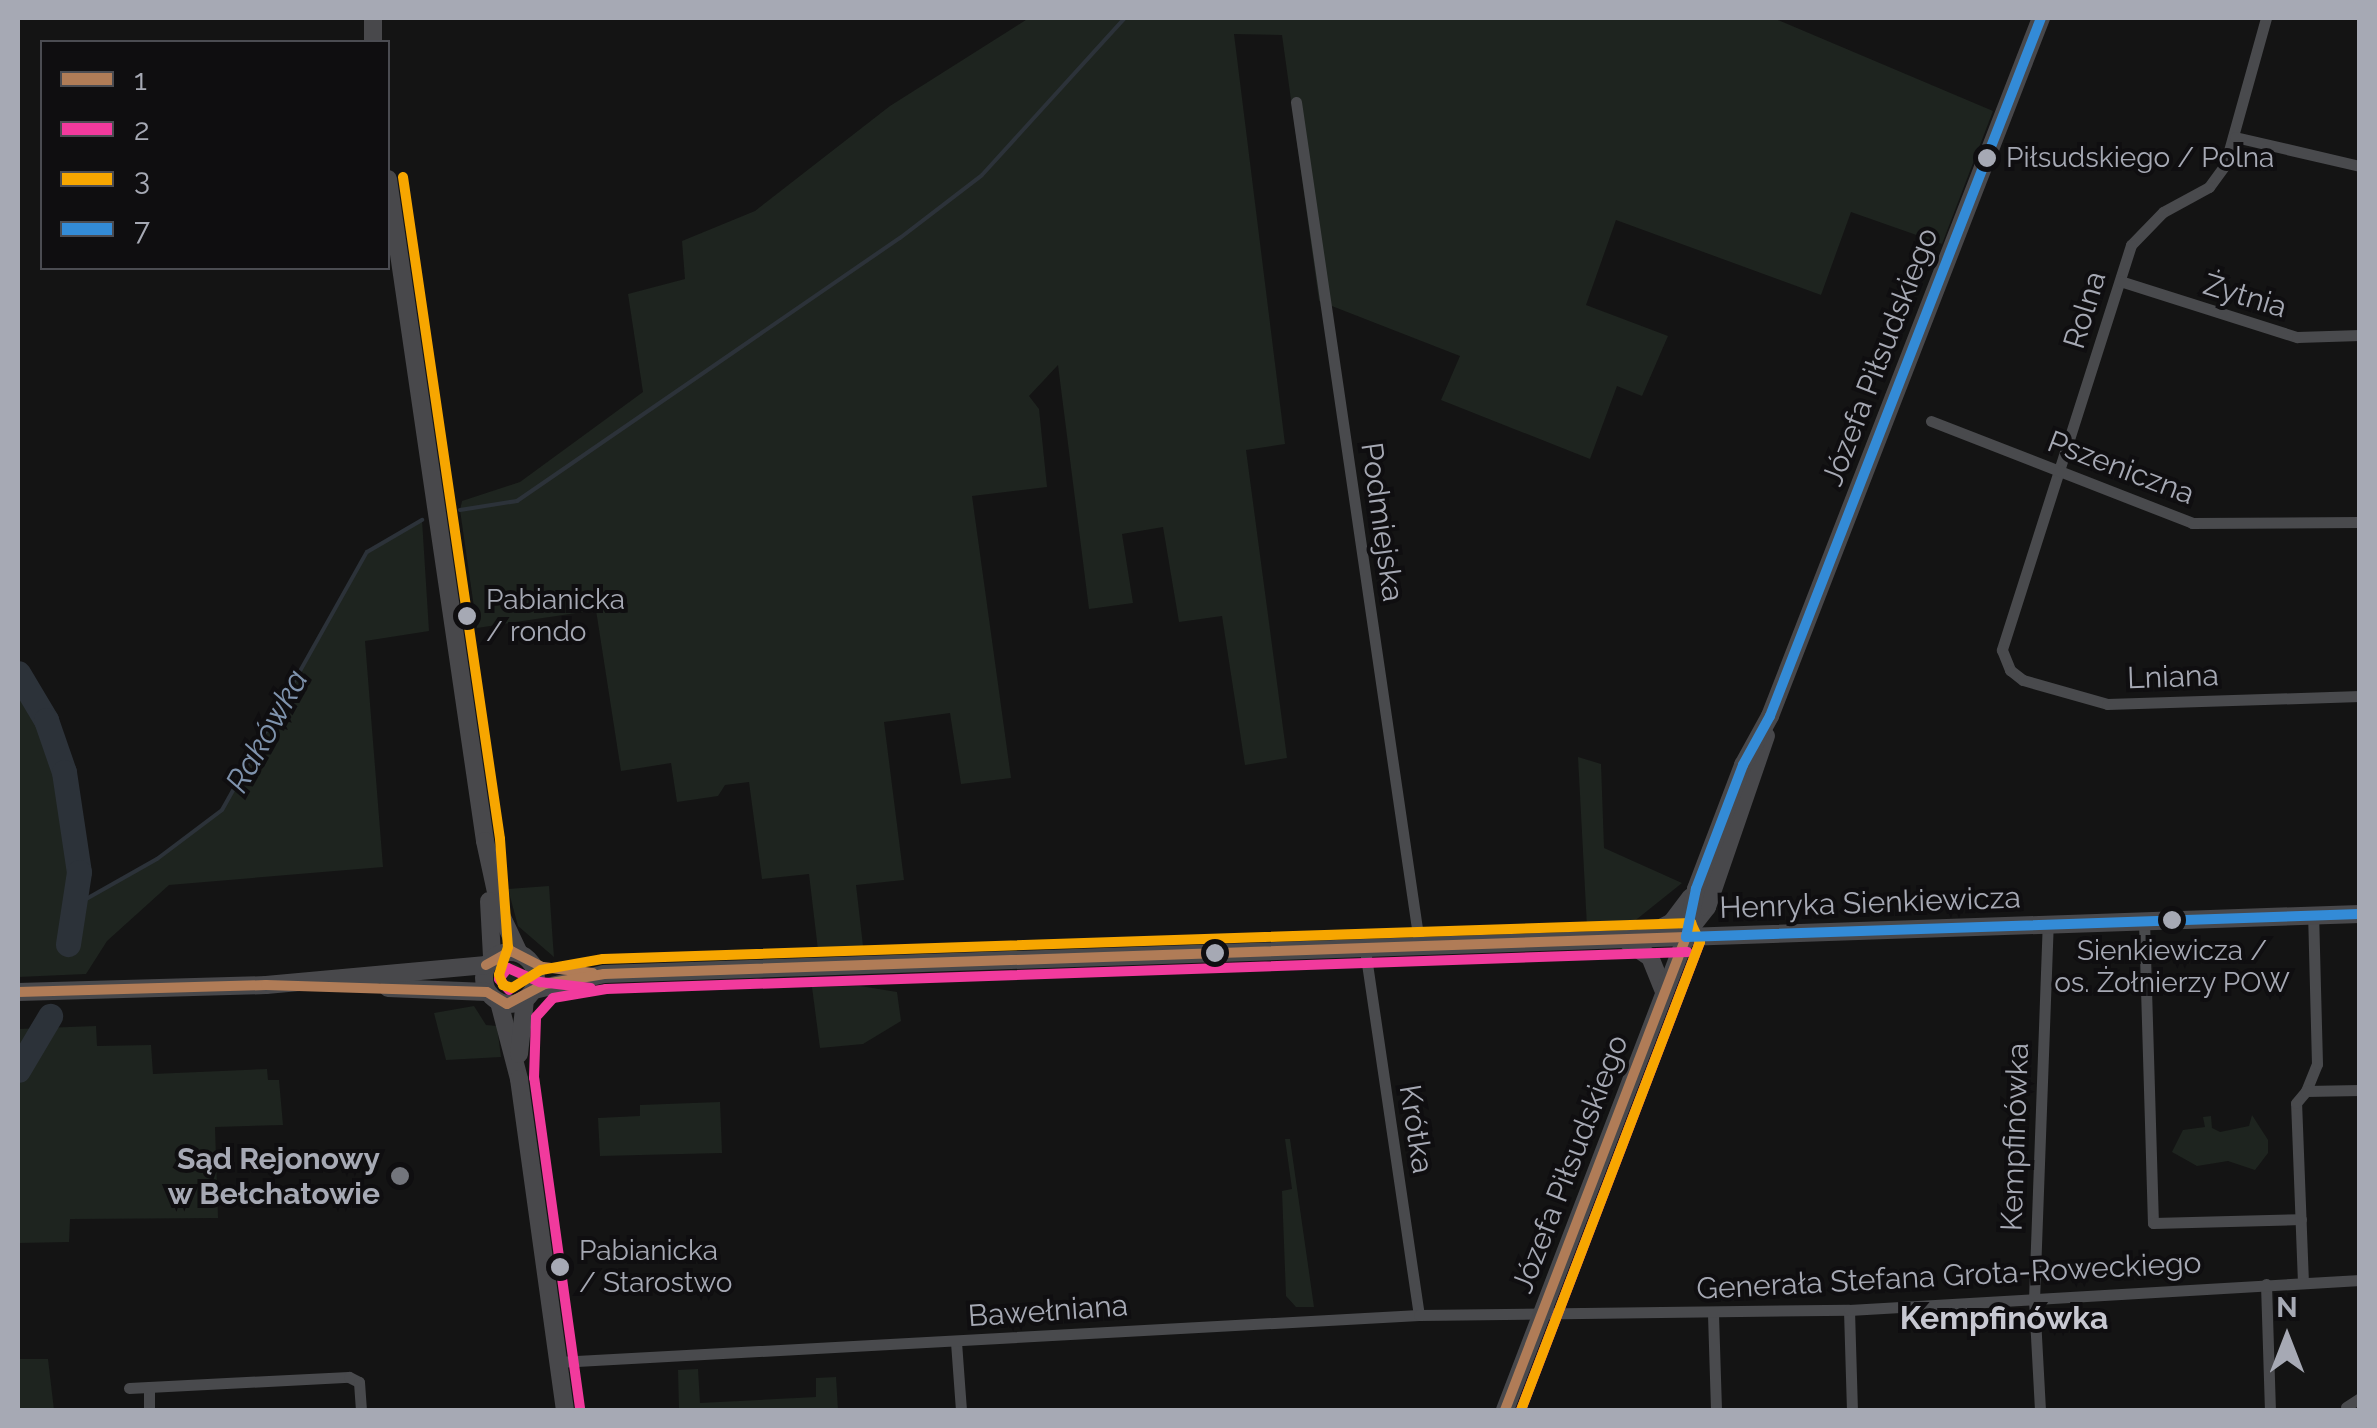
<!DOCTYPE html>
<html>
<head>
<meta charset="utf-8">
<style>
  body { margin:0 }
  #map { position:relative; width:2377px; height:1428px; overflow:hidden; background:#141414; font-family:Raleway,sans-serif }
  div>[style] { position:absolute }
  .green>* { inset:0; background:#1e241f }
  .round { border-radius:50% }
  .stream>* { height:4px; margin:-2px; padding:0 2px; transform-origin:2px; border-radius:2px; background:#2c3239 }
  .river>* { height:25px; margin:-12.5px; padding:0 12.5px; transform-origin:12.5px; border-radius:12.5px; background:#2c3239 }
  .street>* { height:11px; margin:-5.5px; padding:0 5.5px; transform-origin:5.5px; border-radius:5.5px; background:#494a4d }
  .secondary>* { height:18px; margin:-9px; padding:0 9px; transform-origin:9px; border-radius:9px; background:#48484b }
  .secondary>.ring { margin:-9px; padding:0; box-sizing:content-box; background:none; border:18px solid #48484b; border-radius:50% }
  .bus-1>* { height:10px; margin:-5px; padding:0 5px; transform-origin:5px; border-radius:5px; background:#b07c57 }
  .bus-2>* { height:10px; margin:-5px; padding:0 5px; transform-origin:5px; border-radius:5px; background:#f13a9d }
  .bus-3>* { height:10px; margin:-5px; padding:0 5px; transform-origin:5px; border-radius:5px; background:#f7a600 }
  .bus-4>* { height:10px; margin:-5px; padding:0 5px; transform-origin:5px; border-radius:5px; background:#338bd7 }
  .dots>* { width:28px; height:28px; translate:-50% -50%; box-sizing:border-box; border:5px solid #0f0e10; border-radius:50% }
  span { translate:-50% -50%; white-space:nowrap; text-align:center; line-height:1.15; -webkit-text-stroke:8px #0f0e10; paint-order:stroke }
  .bus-label { font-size:28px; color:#a6a9b4 }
  .left { translate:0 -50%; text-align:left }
  .street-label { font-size:30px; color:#a6a9b4 }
  .poi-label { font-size:30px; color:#a6a9b4; font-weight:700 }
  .right { translate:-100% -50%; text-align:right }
  .water-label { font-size:32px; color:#7f93ad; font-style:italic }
  .neighbourhood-label { font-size:32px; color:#c7c8d1; font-weight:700 }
  .frame { position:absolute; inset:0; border:20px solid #a6a9b4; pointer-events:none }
  .legend { position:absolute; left:40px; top:40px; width:350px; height:230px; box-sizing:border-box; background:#0f0e10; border:2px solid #4b4c52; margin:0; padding:12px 18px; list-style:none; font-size:30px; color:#a6a9b4 }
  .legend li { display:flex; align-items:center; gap:20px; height:50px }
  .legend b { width:50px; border:2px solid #4b4c52 }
  .north { position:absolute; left:2237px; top:1288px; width:100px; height:100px; -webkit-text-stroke:8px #0f0e10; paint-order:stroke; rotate:0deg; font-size:28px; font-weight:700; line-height:40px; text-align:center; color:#a6a9b4 }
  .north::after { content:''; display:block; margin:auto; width:35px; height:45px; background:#a6a9b4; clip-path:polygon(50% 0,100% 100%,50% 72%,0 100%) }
</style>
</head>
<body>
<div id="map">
  <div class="green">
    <div style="clip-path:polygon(1029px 18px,1773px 18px,1993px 111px,1942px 244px,1851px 212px,1821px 295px,1616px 220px,1586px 305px,1668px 336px,1642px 396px,1617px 386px,1590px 459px,1441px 400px,1460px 356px,1319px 301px,1282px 35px,1234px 34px,1285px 444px,1246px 450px,1287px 758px,1245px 765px,1222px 616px,1179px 622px,1163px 527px,1122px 534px,1133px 603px,1089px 609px,1058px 365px,1029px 396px,1039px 409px,1047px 487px,972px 496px,1011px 778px,961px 784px,950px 713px,884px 722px,904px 880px,856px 885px,863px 946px,818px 950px,809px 874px,762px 879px,749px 782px,725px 785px,718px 796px,677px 802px,671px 763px,621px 771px,596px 610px,477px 628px,460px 510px,462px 501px,520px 482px,643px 392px,628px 294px,685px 279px,682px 241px,755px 211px,890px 106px)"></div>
    <div style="clip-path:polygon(422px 520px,429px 631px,365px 641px,383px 867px,169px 885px,107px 941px,86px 974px,18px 977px,18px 673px,46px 720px,64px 772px,79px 872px,73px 906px,157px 859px,222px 810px,367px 552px)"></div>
    <div style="clip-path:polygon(1578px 757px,1601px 764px,1604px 848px,1682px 883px,1627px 927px,1587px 927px)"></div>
    <div style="clip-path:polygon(549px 886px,553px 944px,554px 957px,518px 926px,508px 889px)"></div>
    <div class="round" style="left:495px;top:963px;width:30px;height:30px"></div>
    <div style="clip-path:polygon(860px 986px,897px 992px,901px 1021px,863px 1044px,820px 1048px,812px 987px)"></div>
    <div style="clip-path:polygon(474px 1006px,486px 1025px,497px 1026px,501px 1057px,446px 1060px,434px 1013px)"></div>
    <div style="clip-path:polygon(96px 1026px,97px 1046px,151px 1045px,153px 1074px,267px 1069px,268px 1080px,279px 1080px,283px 1125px,215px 1127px,218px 1218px,70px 1219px,69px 1242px,18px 1243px,18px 1029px)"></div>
    <div style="clip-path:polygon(720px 1102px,722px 1153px,600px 1156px,598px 1118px,640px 1116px,640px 1105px)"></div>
    <div style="clip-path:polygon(2252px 1115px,2268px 1140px,2268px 1153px,2255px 1170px,2228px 1161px,2197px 1166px,2172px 1152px,2183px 1130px,2205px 1127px,2203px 1117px,2211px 1116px,2212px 1128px,2220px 1132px,2249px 1126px)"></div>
    <div style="clip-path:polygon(1285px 1139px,1290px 1139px,1314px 1307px,1296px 1307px,1286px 1296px,1282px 1191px,1292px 1189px)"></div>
    <div style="clip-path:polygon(18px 1359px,48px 1359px,54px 1410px,18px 1410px)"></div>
    <div style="clip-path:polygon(698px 1369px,700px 1403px,816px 1397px,816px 1378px,836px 1377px,838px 1410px,679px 1410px,678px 1370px)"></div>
  </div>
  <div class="stream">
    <div style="left:460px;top:510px;width:58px;rotate:-9deg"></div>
    <div style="left:517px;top:501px;width:465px;rotate:-34.5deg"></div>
    <div style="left:900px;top:238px;width:103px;rotate:-37.5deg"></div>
    <div style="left:982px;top:175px;width:212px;rotate:-47.7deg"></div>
    <div style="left:72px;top:907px;width:98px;rotate:-29.5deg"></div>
    <div style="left:157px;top:859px;width:81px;rotate:-37deg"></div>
    <div style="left:222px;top:810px;width:296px;rotate:-60.7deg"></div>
    <div style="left:367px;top:552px;width:64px;rotate:-30.2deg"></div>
  </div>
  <div class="river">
    <div style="left:18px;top:673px;width:55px;rotate:59.2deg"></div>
    <div style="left:46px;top:720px;width:55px;rotate:70.9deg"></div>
    <div style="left:64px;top:772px;width:101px;rotate:81.5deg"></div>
    <div style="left:79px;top:872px;width:73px;rotate:98.7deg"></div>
    <div style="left:18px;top:1070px;width:63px;rotate:-59.3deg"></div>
  </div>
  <div class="street">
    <div style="left:2266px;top:18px;width:153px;rotate:105.6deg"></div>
    <div style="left:2225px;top:165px;width:27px;rotate:126deg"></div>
    <div style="left:2209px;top:187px;width:52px;rotate:151.5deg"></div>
    <div style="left:2163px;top:212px;width:46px;rotate:134.1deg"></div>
    <div style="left:2131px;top:245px;width:425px;rotate:107.7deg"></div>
    <div style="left:2002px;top:650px;width:22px;rotate:68deg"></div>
    <div style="left:2010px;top:670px;width:16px;rotate:38deg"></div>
    <div style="left:2023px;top:680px;width:87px;rotate:15.9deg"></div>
    <div style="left:2107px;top:704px;width:253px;rotate:-1.8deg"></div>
    <div style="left:1296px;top:102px;width:856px;rotate:81.67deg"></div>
    <div style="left:2235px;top:137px;width:128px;rotate:13.1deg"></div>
    <div style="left:2120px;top:281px;width:186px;rotate:17.6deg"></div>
    <div style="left:2297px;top:337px;width:63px;rotate:-1.8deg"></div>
    <div style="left:1931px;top:421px;width:280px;rotate:21.3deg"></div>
    <div style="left:2192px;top:523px;width:168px;rotate:-0.3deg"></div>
    <div style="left:2144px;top:921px;width:302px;rotate:88.3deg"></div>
    <div style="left:2153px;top:1223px;width:148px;rotate:-1.5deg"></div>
    <div style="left:1365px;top:950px;width:369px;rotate:81.6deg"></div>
    <div style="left:2306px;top:1091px;width:29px;rotate:-68deg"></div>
    <div style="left:2317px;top:1064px;width:149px;rotate:-91.5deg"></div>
    <div style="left:2303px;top:1283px;width:180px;rotate:-92.2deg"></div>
    <div style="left:2296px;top:1103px;width:16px;rotate:-50deg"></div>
    <div style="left:2306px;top:1091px;width:54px;rotate:-1.1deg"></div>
    <div style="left:2266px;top:1284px;width:126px;rotate:88.2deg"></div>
    <div style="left:1849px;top:1310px;width:100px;rotate:88.3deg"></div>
    <div style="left:1713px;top:1314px;width:96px;rotate:88.2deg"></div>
    <div style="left:956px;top:1342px;width:68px;rotate:85.8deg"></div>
    <div style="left:558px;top:1362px;width:862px;rotate:-3.12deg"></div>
    <div style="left:1419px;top:1315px;width:430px;rotate:-0.7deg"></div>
    <div style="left:1849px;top:1310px;width:512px;rotate:-3.36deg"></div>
    <div style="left:149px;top:1387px;width:23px;rotate:90deg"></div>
    <div style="left:129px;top:1388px;width:220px;rotate:-2.9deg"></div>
    <div style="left:349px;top:1377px;width:11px;rotate:27deg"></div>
    <div style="left:359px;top:1382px;width:28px;rotate:86deg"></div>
    <div style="left:2346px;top:1407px;width:17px;rotate:-33deg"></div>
    <div style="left:2040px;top:1410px;width:110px;rotate:-93.1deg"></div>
    <div style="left:2034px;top:1300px;width:376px;rotate:-87.9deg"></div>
  </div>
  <div class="secondary">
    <div style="left:373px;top:18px;width:24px;rotate:90deg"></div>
    <div style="left:388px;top:179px;width:669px;rotate:81.66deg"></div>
    <div style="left:485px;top:841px;width:76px;rotate:77.8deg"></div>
    <div style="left:501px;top:915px;width:42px;rotate:64.7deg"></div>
    <div style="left:489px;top:901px;width:56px;rotate:86.9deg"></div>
    <div style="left:1693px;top:925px;width:23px;rotate:-52deg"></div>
    <div style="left:1707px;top:907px;width:181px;rotate:-71deg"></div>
    <div style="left:1643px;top:937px;width:33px;rotate:-27deg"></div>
    <div style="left:1672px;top:922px;width:31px;rotate:-53deg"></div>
    <div style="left:1629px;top:943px;width:25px;rotate:34deg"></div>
    <div style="left:1650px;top:957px;width:38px;rotate:68deg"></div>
    <div class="ring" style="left:484px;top:952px;width:34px;height:34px"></div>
    <div style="left:388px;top:988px;width:99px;rotate:2.3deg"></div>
    <div style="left:534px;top:990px;width:72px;rotate:-12.9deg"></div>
    <div style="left:604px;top:974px;width:1757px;rotate:-1.96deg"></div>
    <div style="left:18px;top:992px;width:248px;rotate:-1.6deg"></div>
    <div style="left:266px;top:985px;width:221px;rotate:-5.2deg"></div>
    <div style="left:499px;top:1002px;width:80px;rotate:75.4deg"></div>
    <div style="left:519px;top:1079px;width:334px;rotate:82.1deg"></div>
    <div style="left:519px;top:1054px;width:54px;rotate:-83.7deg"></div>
    <div style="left:1505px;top:1410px;width:506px;rotate:-69.06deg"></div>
    <div style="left:1686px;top:937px;width:49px;rotate:-78.2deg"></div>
    <div style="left:1696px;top:889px;width:133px;rotate:-69.2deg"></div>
    <div style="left:1743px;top:765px;width:56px;rotate:-61.1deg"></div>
    <div style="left:1770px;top:716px;width:749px;rotate:-68.78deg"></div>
  </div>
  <div class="bus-1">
    <div style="left:486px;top:965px;width:29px;rotate:-29deg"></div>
    <div style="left:511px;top:951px;width:36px;rotate:27deg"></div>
    <div style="left:543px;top:967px;width:50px;rotate:6.8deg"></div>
    <div style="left:18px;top:992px;width:248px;rotate:-1.6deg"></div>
    <div style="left:266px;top:985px;width:221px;rotate:1.8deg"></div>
    <div style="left:487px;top:992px;width:23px;rotate:31deg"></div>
    <div style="left:507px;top:1004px;width:43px;rotate:-27.8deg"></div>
    <div style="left:545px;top:984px;width:60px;rotate:-9.6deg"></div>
    <div style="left:604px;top:974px;width:1083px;rotate:-1.96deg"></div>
    <div style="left:1505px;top:1410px;width:506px;rotate:-69.06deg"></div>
  </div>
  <div class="bus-2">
    <div style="left:509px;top:990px;width:15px;rotate:-132deg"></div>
    <div style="left:499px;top:979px;width:14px;rotate:-51deg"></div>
    <div style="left:508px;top:968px;width:35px;rotate:24deg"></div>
    <div style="left:540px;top:982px;width:51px;rotate:6.7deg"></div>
    <div style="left:580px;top:1408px;width:333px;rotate:-97.9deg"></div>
    <div style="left:534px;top:1078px;width:61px;rotate:-88.1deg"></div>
    <div style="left:536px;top:1017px;width:25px;rotate:-48deg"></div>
    <div style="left:553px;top:998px;width:54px;rotate:-9.6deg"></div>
    <div style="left:606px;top:989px;width:1082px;rotate:-1.96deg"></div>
    <div style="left:1521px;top:1410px;width:501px;rotate:-69.07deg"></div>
  </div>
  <div class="bus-3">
    <div style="left:403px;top:177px;width:669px;rotate:81.66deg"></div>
    <div style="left:500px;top:839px;width:108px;rotate:85.8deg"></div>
    <div style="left:508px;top:947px;width:29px;rotate:108deg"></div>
    <div style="left:499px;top:975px;width:11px;rotate:68deg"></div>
    <div style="left:503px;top:985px;width:9px;rotate:18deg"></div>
    <div style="left:512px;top:988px;width:34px;rotate:-32deg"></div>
    <div style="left:541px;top:970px;width:63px;rotate:-10.1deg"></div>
    <div style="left:603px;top:959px;width:1089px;rotate:-1.9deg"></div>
    <div style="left:1691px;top:923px;width:21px;rotate:65deg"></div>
    <div style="left:1700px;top:942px;width:501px;rotate:110.93deg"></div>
  </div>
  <div class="bus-4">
    <div style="left:2041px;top:18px;width:749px;rotate:111.22deg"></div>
    <div style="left:1770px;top:716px;width:56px;rotate:118.9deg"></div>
    <div style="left:1743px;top:765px;width:133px;rotate:110.8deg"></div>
    <div style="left:1696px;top:889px;width:49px;rotate:101.8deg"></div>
    <div style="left:1686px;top:937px;width:674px;rotate:-1.95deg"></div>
  </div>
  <div class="dots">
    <div style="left:1987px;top:158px;background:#a6a9b4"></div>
    <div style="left:467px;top:616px;background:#a6a9b4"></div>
    <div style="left:2172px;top:920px;background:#a6a9b4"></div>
    <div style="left:1215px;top:953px;background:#a6a9b4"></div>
    <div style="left:400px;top:1176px;background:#73757c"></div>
    <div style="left:560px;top:1267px;background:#a6a9b4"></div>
  </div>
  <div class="bus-label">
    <span class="left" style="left:2006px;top:158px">Piłsudskiego / Polna</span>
    <span class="left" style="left:486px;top:616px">Pabianicka<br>/ rondo</span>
    <span style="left:2172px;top:967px">Sienkiewicza /<br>os. Żołnierzy POW</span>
    <span class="left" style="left:579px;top:1267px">Pabianicka<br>/ Starostwo</span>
  </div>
  <div class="street-label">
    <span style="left:2245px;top:296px;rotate:17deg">Żytnia</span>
    <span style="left:2085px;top:310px;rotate:-73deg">Rolna</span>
    <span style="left:1880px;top:357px;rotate:-69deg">Józefa Piłsudskiego</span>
    <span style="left:2121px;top:468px;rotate:21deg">Pszeniczna</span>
    <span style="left:1382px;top:522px;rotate:82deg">Podmiejska</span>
    <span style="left:2173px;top:677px;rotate:-2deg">Lniana</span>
    <span style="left:1870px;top:903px;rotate:-2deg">Henryka Sienkiewicza</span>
    <span style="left:1416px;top:1129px;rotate:81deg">Krótka</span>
    <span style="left:2015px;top:1137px;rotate:-88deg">Kempfinówka</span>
    <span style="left:1570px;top:1164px;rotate:-69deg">Józefa Piłsudskiego</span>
    <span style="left:1949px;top:1276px;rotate:-3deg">Generała Stefana Grota-Roweckiego</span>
    <span style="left:1048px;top:1311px;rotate:-4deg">Bawełniana</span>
  </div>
  <div class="poi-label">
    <span class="right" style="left:380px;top:1176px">Sąd Rejonowy<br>w Bełchatowie</span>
  </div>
  <div class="water-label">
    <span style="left:267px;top:731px;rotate:-61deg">Rakówka</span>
  </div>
  <div class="neighbourhood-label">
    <span style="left:2004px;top:1318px">Kempfinówka</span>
  </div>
  <div class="frame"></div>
  <ul class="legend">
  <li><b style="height:12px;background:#b07c57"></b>1</li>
  <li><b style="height:12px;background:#f13a9d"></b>2</li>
  <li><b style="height:12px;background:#f7a600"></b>3</li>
  <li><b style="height:12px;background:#338bd7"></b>7</li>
  </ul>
  <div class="north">N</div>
</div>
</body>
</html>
